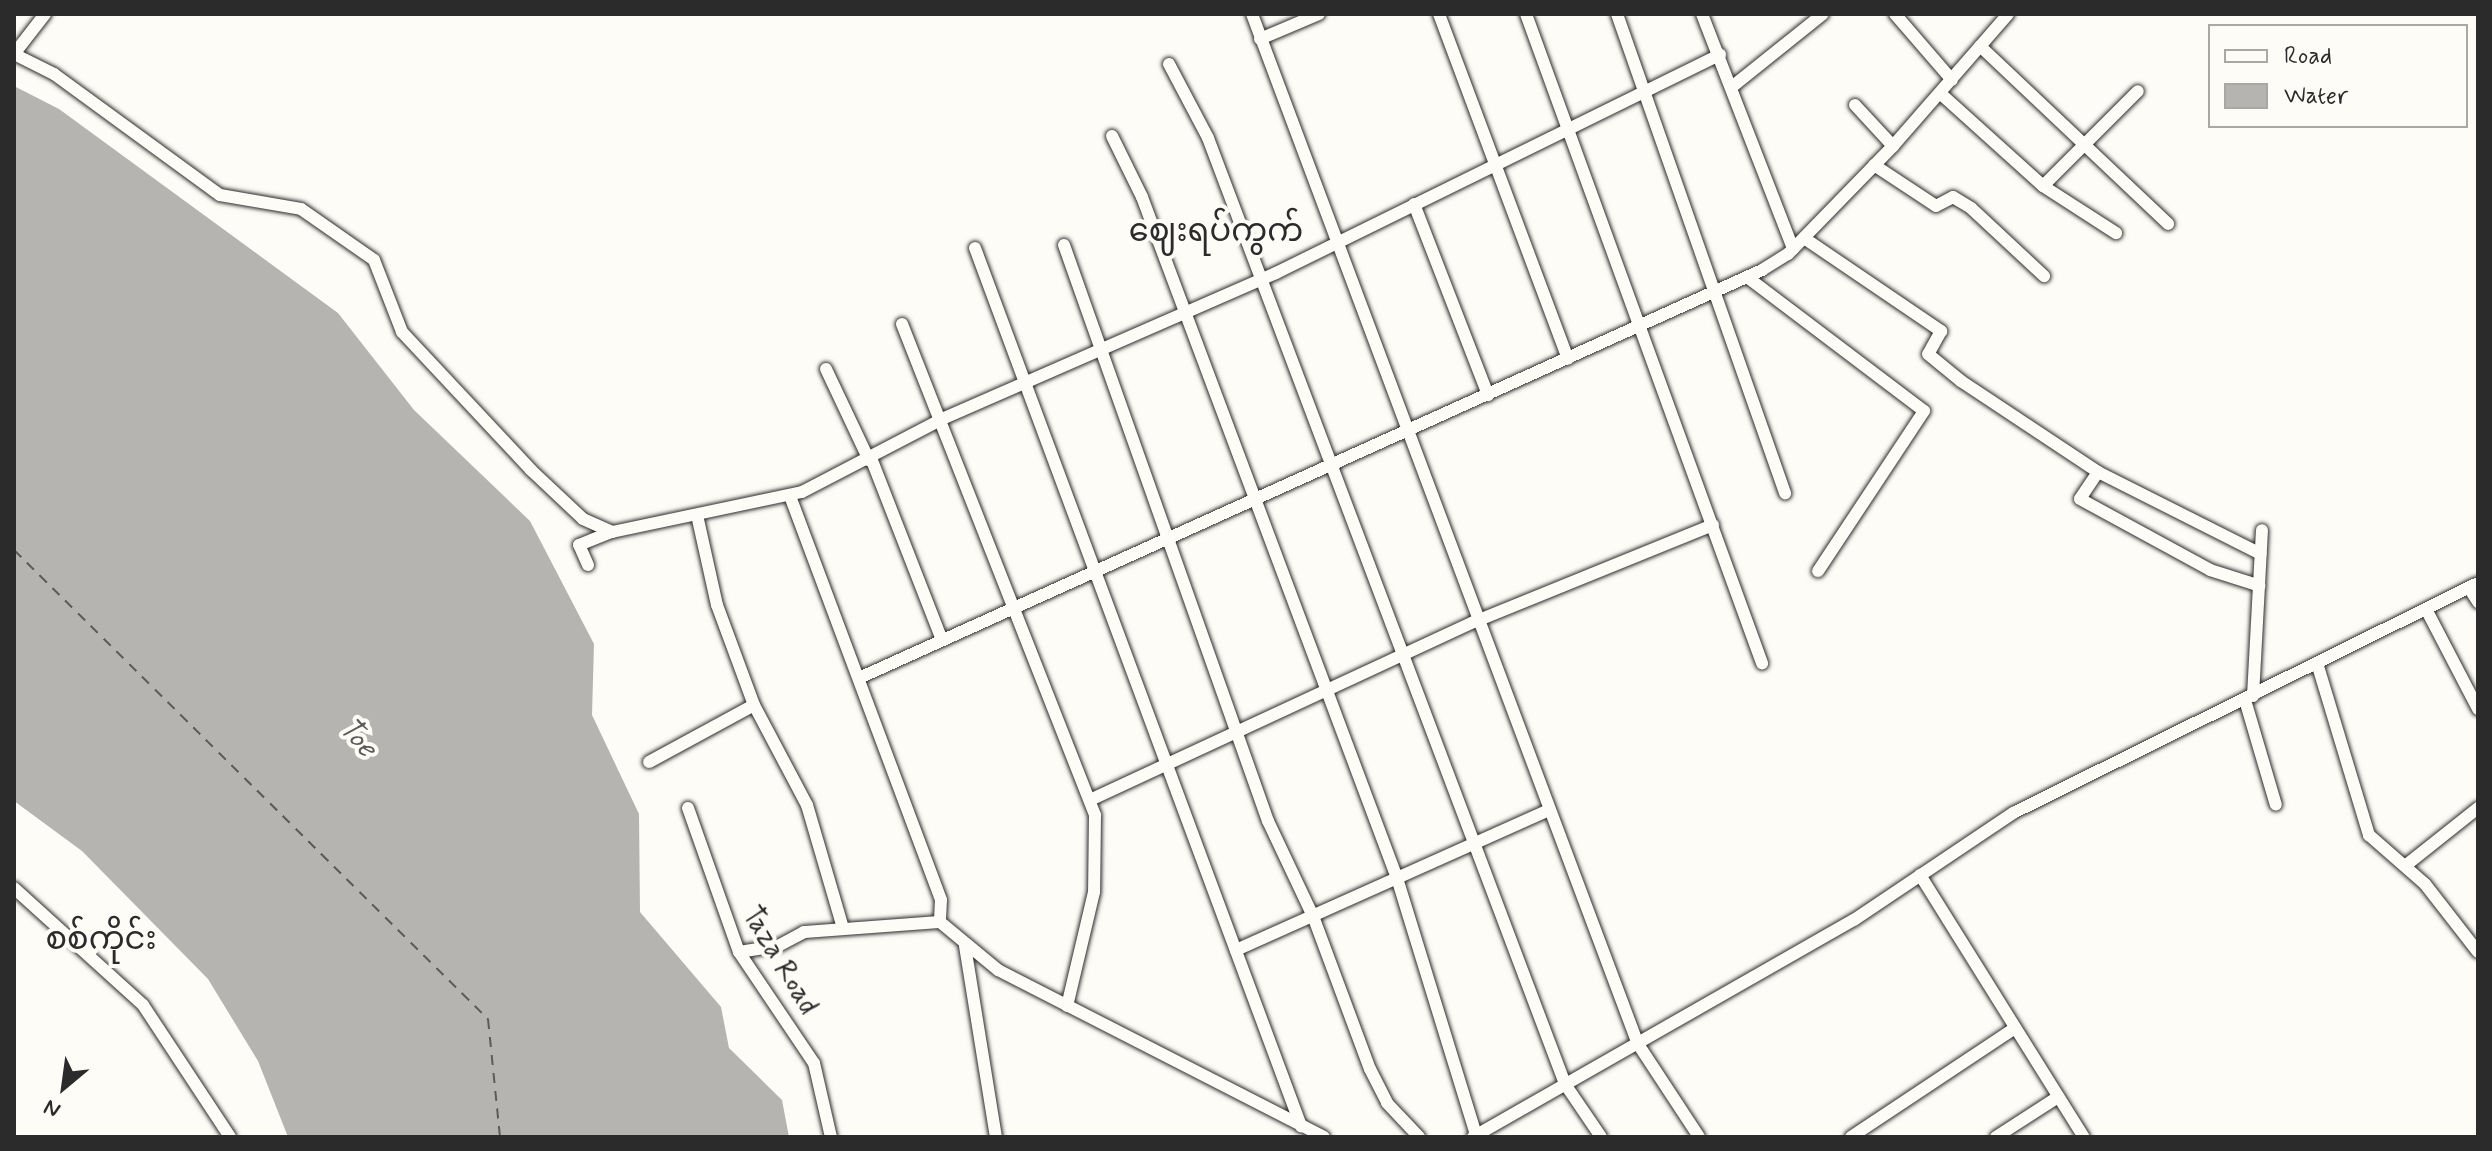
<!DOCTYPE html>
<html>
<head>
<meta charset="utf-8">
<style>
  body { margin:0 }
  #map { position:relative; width:2492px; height:1151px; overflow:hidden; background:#fdfcf7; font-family:Mynerve,"Noto Sans Myanmar",sans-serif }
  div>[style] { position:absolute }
  .water>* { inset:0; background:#b5b4b1 }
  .ferry>* { height:2px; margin-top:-1px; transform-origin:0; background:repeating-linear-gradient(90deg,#5b5b5a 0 10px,transparent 0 18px) }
  .roads { filter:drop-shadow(0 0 2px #2b2b2b) drop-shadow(0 0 2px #2b2b2b) }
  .minor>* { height:12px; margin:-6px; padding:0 6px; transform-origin:6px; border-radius:6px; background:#fdfcf7 }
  span { translate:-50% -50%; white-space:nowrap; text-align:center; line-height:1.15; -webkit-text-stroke:8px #fdfcf7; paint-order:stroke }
  .street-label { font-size:28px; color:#2b2b2b }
  .water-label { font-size:30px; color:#5b5b5a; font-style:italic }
  .quarter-label { font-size:32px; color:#2b2b2b }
  .frame { position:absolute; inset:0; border:16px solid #2b2b2b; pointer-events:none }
  .legend { position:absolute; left:2208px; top:24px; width:260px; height:104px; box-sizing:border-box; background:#fdfcf7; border:2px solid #a9a8a5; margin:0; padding:10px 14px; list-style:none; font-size:24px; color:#2b2b2b }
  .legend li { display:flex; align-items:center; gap:16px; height:40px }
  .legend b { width:40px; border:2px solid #a9a8a5 }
  .north { position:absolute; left:24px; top:1047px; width:80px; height:80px; -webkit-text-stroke:6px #fdfcf7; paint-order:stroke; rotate:209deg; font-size:22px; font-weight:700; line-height:32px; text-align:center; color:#2b2b2b }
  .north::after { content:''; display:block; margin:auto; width:28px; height:36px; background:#2b2b2b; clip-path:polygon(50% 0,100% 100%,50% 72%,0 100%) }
</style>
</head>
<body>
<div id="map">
  <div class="water">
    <div style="clip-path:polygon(14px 86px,59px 109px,338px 313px,414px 410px,530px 521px,594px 644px,592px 715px,639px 814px,640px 912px,721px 1007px,729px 1048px,782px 1100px,789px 1137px,288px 1137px,258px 1061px,208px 979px,82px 851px,14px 801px)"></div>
  </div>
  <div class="ferry">
    <div style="left:14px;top:550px;width:667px;rotate:44.7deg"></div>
    <div style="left:488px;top:1019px;width:119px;rotate:84.2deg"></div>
  </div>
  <div class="roads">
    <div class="minor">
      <div style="left:1252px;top:14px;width:1100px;rotate:69.46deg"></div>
      <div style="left:1638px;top:1044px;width:111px;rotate:56.7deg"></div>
      <div style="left:1439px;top:14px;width:368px;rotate:69.5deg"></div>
      <div style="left:1526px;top:14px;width:691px;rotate:70.02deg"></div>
      <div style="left:1617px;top:14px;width:508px;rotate:70.67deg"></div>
      <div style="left:1702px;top:14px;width:252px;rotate:68.8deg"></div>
      <div style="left:1895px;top:14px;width:87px;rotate:49.2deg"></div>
      <div style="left:1260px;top:39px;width:64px;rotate:-23deg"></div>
      <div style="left:1980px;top:46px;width:259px;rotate:43.4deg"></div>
      <div style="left:14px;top:54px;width:45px;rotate:26.6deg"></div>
      <div style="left:54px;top:74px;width:205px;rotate:36.1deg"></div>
      <div style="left:220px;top:195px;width:82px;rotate:9.8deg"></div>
      <div style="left:301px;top:209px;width:89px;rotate:34.9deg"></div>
      <div style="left:374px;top:260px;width:77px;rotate:68.7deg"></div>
      <div style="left:402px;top:332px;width:189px;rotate:46.9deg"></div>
      <div style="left:531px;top:470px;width:71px;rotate:43.3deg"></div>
      <div style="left:583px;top:519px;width:32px;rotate:24deg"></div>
      <div style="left:612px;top:532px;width:194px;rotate:-11.9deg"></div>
      <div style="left:802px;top:492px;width:160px;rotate:-27.5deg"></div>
      <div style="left:944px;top:418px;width:362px;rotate:-23.6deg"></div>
      <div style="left:1276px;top:273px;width:495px;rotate:-26.2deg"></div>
      <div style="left:14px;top:54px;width:51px;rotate:-52.2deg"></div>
      <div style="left:1169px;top:64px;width:84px;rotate:62.2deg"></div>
      <div style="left:1208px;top:138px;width:1011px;rotate:69.32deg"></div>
      <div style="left:1565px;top:1084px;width:64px;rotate:55.8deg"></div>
      <div style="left:1733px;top:86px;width:115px;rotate:-38.7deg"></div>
      <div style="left:1941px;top:94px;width:137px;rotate:42deg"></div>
      <div style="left:2043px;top:186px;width:87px;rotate:32.8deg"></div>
      <div style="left:1855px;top:105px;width:56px;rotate:47.2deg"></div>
      <div style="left:1112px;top:136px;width:68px;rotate:63.8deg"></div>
      <div style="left:1142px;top:197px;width:727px;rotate:69.47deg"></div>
      <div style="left:1397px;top:878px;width:269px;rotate:72.9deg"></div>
      <div style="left:1874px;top:165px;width:74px;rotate:33.5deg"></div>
      <div style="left:1936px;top:206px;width:19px;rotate:-28deg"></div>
      <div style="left:1953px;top:197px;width:21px;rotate:31deg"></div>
      <div style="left:1971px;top:208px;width:100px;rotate:43deg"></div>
      <div style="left:2043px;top:186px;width:134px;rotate:-45deg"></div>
      <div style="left:1414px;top:204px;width:205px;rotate:68.8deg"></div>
      <div style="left:1804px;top:238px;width:166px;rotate:34.2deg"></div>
      <div style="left:1941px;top:331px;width:26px;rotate:119deg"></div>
      <div style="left:1928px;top:354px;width:43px;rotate:39.3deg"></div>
      <div style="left:1961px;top:381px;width:164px;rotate:33.6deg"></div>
      <div style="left:2098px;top:472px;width:182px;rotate:26.7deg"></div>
      <div style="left:1064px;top:245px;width:611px;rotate:70.5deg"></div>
      <div style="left:1268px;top:821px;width:105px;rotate:64.7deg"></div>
      <div style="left:1313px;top:916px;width:163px;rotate:69.6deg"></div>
      <div style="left:1370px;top:1069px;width:38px;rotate:63deg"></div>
      <div style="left:1387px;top:1103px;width:47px;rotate:46.7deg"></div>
      <div style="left:975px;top:248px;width:937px;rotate:69.63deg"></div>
      <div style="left:1747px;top:277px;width:222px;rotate:37.1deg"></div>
      <div style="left:1924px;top:411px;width:192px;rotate:123.5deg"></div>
      <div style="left:902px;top:324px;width:528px;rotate:68.54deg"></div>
      <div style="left:1095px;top:815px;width:77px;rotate:90.7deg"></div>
      <div style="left:1094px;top:892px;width:117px;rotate:103.3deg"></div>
      <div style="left:826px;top:369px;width:101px;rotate:64.7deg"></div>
      <div style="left:871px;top:458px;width:195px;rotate:68.7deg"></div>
      <div style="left:2098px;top:472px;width:32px;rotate:124deg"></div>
      <div style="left:2080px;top:499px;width:148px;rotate:28.6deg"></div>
      <div style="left:2210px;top:570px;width:52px;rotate:17.7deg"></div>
      <div style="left:790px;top:496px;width:431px;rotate:69.5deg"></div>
      <div style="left:941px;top:900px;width:22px;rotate:93deg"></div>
      <div style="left:940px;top:922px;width:75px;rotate:39.6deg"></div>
      <div style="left:998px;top:970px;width:366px;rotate:27.1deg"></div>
      <div style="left:697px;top:515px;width:92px;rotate:77.5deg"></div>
      <div style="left:717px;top:605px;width:107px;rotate:69.7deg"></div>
      <div style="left:754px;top:705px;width:113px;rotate:62.1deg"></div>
      <div style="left:807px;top:805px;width:128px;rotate:73.7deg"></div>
      <div style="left:588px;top:565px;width:22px;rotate:-114deg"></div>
      <div style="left:579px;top:545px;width:35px;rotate:-22deg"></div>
      <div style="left:2469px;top:588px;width:17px;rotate:57deg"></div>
      <div style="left:2426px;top:609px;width:113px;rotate:62.5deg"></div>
      <div style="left:2317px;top:663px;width:180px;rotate:73.2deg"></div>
      <div style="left:2369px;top:835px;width:74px;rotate:41.2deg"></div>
      <div style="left:2425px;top:884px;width:86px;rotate:52.1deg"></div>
      <div style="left:859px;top:678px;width:991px;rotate:-24.31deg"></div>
      <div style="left:1762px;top:270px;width:31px;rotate:-32deg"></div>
      <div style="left:1788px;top:254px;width:151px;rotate:-45.8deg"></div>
      <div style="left:1893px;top:146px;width:175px;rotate:-48.9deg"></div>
      <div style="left:2253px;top:696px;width:166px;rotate:-86.9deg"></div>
      <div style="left:2245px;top:700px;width:109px;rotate:73.6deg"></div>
      <div style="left:649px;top:762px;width:119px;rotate:-28.5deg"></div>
      <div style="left:1090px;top:800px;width:423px;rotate:-24.9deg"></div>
      <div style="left:1474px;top:622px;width:258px;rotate:-22.1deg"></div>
      <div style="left:688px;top:808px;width:153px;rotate:70.5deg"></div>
      <div style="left:739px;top:952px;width:134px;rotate:56deg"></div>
      <div style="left:814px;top:1063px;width:76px;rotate:77.1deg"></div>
      <div style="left:2405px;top:866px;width:93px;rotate:-38.5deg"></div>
      <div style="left:1920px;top:875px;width:309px;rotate:58deg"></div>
      <div style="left:14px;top:888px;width:174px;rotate:42.2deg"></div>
      <div style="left:143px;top:1005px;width:158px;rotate:56.6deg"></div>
      <div style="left:965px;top:946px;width:193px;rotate:80.8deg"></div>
      <div style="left:1236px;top:950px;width:343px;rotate:-24.1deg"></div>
      <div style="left:739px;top:952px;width:39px;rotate:-9deg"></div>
      <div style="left:778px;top:946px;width:30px;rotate:-28deg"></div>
      <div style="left:804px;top:932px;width:136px;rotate:-4.2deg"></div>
      <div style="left:1473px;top:1137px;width:438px;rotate:-29.7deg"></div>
      <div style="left:1854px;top:920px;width:192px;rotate:-33.9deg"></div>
      <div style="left:2013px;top:813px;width:519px;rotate:-26.32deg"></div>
      <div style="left:1851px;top:1137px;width:197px;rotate:-33.6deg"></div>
      <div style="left:1996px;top:1137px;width:74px;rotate:-32.8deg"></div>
    </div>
  </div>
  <div class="street-label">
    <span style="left:779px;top:961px;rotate:59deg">Taza Road</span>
  </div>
  <div class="water-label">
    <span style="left:357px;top:738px;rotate:50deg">Toe</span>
  </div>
  <div class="quarter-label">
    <span style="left:1216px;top:232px">ဈေးရပ်ကွက်</span>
    <span style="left:101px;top:940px">စစ်ကိုင်း</span>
  </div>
  <div class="frame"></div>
  <ul class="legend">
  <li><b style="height:10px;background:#fdfcf7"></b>Road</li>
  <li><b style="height:22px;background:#b5b4b1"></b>Water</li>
  </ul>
  <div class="north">N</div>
</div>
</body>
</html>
